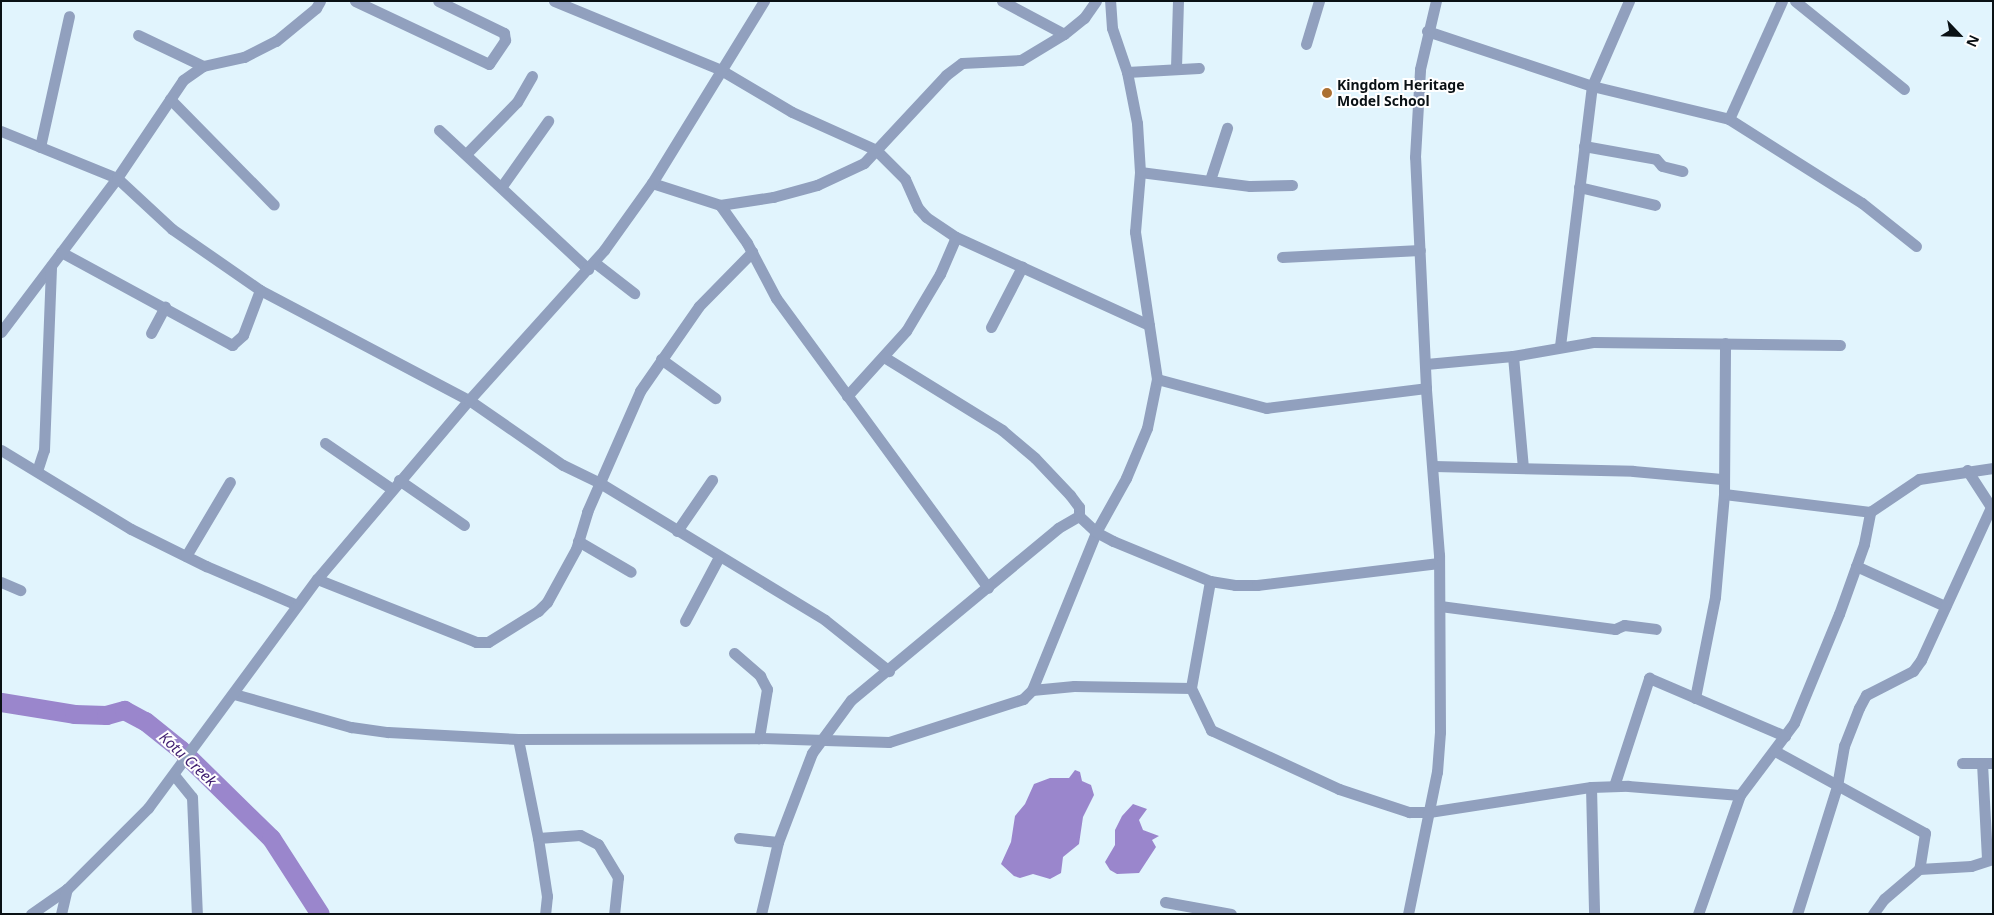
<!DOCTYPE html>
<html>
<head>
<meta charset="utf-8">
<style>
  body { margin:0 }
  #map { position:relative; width:1994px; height:915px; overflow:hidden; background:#e1f4fd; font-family:"Noto Sans",sans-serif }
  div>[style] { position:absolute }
  .water>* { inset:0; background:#9a86cc }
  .river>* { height:19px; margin:-9.5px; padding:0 9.5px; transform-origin:9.5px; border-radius:9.5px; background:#9a86cc }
  .minor>* { height:11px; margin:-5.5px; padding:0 5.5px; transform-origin:5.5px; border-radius:5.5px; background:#91a0be }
  .dots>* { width:14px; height:14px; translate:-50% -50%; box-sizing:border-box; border:2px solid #fff; border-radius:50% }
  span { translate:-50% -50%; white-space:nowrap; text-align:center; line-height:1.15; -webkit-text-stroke:4px #fff; paint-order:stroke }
  .poi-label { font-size:14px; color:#0a1115; font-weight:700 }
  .left { translate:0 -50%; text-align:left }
  .water-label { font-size:15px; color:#3d1b6e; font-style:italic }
  .frame { position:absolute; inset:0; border:2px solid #0a1115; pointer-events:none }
  .north { position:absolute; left:1934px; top:10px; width:50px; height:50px; -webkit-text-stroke:4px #fff; paint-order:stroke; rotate:114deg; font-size:14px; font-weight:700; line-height:20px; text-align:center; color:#0a1115 }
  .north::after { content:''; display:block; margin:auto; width:18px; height:22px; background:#0a1115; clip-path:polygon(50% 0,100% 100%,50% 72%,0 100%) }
</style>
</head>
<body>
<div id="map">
  <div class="water">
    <div style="clip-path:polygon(1075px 770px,1080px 772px,1082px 781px,1091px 785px,1094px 795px,1083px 817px,1079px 844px,1063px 857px,1061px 873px,1050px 879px,1033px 874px,1020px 878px,1014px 876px,1001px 864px,1011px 842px,1015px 816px,1025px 804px,1034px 784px,1050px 778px,1069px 778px)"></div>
    <div style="clip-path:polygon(1133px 804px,1147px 809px,1139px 820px,1143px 830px,1159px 836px,1152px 840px,1156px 847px,1139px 873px,1117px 874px,1110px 870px,1105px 862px,1115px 845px,1115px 830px,1122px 816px)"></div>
  </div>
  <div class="river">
    <div style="left:1px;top:702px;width:74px;rotate:9.3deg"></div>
    <div style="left:74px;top:714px;width:32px;rotate:2deg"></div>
    <div style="left:106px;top:715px;width:19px;rotate:-16deg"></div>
    <div style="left:124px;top:710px;width:24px;rotate:28deg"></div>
    <div style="left:145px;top:721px;width:45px;rotate:38.7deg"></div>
    <div style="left:180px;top:749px;width:127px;rotate:44.4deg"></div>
    <div style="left:271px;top:838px;width:90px;rotate:57.2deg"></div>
  </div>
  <div class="minor">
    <div style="left:355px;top:1px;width:148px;rotate:25.2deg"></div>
    <div style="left:489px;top:64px;width:29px;rotate:-56deg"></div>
    <div style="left:505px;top:40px;width:7px;rotate:-98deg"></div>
    <div style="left:504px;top:33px;width:73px;rotate:-154.1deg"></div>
    <div style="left:554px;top:1px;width:181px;rotate:22.4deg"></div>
    <div style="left:721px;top:70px;width:82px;rotate:30.6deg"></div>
    <div style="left:792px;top:112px;width:92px;rotate:24.3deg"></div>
    <div style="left:876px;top:150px;width:41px;rotate:45deg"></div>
    <div style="left:905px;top:179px;width:32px;rotate:66deg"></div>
    <div style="left:918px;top:208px;width:12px;rotate:48deg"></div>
    <div style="left:926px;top:217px;width:36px;rotate:34deg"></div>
    <div style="left:956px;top:237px;width:212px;rotate:24.5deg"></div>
    <div style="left:1002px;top:1px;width:70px;rotate:28deg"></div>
    <div style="left:1795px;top:1px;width:140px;rotate:38.9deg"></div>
    <div style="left:1427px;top:31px;width:174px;rotate:18.4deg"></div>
    <div style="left:1592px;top:86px;width:141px;rotate:13.5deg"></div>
    <div style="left:1729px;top:119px;width:157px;rotate:32.3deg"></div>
    <div style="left:1862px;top:203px;width:69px;rotate:38.5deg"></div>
    <div style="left:138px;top:35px;width:72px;rotate:25.5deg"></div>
    <div style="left:1306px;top:44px;width:45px;rotate:-73.2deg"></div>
    <div style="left:1176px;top:68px;width:67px;rotate:-88.3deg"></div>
    <div style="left:1127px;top:72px;width:72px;rotate:-3.2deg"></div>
    <div style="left:170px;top:99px;width:148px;rotate:45.5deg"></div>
    <div style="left:1729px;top:119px;width:129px;rotate:-65.8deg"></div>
    <div style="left:439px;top:130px;width:204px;rotate:43deg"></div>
    <div style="left:1px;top:131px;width:125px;rotate:22.1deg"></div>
    <div style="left:117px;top:178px;width:75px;rotate:42.8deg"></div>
    <div style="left:172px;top:229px;width:107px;rotate:34.7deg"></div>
    <div style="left:260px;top:290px;width:236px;rotate:27.8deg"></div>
    <div style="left:469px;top:400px;width:114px;rotate:34.7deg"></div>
    <div style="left:563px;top:465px;width:41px;rotate:25.9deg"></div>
    <div style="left:600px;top:483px;width:263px;rotate:31.3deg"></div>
    <div style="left:825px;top:620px;width:82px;rotate:38.6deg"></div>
    <div style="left:1584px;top:146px;width:73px;rotate:10.2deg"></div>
    <div style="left:1656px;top:159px;width:9px;rotate:49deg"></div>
    <div style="left:1662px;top:166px;width:21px;rotate:14deg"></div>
    <div style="left:40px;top:147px;width:134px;rotate:-77.5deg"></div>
    <div style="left:467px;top:153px;width:71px;rotate:-45.6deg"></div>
    <div style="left:517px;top:102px;width:30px;rotate:-60deg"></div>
    <div style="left:1140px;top:172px;width:111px;rotate:7.3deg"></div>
    <div style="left:1250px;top:186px;width:42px;rotate:-1.4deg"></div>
    <div style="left:1210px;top:180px;width:55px;rotate:-71.9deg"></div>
    <div style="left:652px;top:183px;width:71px;rotate:17.9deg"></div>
    <div style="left:720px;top:205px;width:54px;rotate:-8.6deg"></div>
    <div style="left:773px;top:197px;width:46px;rotate:-15.3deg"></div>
    <div style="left:817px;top:185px;width:52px;rotate:-25.1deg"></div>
    <div style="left:864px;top:163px;width:120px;rotate:-47deg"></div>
    <div style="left:946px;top:75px;width:20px;rotate:-37deg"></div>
    <div style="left:962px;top:63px;width:59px;rotate:-2.9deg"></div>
    <div style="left:1021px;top:60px;width:50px;rotate:-31.2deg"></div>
    <div style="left:1064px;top:34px;width:26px;rotate:-39deg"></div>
    <div style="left:1084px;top:18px;width:21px;rotate:-55deg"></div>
    <div style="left:502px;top:186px;width:80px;rotate:-54.7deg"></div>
    <div style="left:1579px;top:187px;width:78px;rotate:13.3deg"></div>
    <div style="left:720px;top:205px;width:47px;rotate:54.6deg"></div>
    <div style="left:747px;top:243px;width:62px;rotate:62.2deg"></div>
    <div style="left:776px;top:298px;width:359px;rotate:53.8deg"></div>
    <div style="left:61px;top:252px;width:195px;rotate:28.5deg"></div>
    <div style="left:232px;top:345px;width:15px;rotate:-42deg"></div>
    <div style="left:243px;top:335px;width:48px;rotate:-69.3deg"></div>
    <div style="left:1282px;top:257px;width:138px;rotate:-2.9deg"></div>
    <div style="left:594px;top:262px;width:51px;rotate:37.8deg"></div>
    <div style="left:991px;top:327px;width:68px;rotate:-62.7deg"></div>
    <div style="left:1px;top:332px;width:193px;rotate:-53deg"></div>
    <div style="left:117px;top:178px;width:118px;rotate:-56deg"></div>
    <div style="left:183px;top:80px;width:24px;rotate:-35deg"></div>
    <div style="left:203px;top:66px;width:42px;rotate:-12.4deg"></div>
    <div style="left:244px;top:57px;width:36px;rotate:-27deg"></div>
    <div style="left:276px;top:41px;width:52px;rotate:-39.5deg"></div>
    <div style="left:316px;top:8px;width:8px;rotate:-60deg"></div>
    <div style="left:151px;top:333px;width:30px;rotate:-62deg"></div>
    <div style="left:1560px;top:346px;width:262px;rotate:-83deg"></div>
    <div style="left:1592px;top:86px;width:93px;rotate:-66.5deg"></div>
    <div style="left:1513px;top:356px;width:112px;rotate:84.9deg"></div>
    <div style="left:884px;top:357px;width:139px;rotate:31.7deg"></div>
    <div style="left:1002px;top:430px;width:43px;rotate:40.3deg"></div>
    <div style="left:1035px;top:458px;width:51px;rotate:46.6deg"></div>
    <div style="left:1070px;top:495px;width:15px;rotate:53deg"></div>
    <div style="left:1079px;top:507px;width:9px;rotate:90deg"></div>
    <div style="left:661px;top:359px;width:67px;rotate:35.8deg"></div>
    <div style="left:1426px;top:364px;width:87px;rotate:-5.3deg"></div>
    <div style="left:1513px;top:356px;width:81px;rotate:-9.9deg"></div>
    <div style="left:1593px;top:342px;width:247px;rotate:0.7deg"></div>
    <div style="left:1157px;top:379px;width:113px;rotate:14.9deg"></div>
    <div style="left:1266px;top:408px;width:161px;rotate:-7.1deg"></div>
    <div style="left:847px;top:396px;width:88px;rotate:-47.8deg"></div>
    <div style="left:906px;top:331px;width:66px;rotate:-59.2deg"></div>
    <div style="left:940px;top:274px;width:40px;rotate:-66.6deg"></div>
    <div style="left:325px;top:443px;width:81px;rotate:34.5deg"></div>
    <div style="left:1px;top:450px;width:152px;rotate:31.3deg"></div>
    <div style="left:131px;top:529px;width:84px;rotate:26.3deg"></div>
    <div style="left:206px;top:566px;width:99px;rotate:23.2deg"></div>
    <div style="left:1434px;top:466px;width:199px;rotate:1.4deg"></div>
    <div style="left:1633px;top:471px;width:89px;rotate:5.1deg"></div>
    <div style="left:1967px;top:470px;width:48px;rotate:57deg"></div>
    <div style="left:37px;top:471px;width:22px;rotate:-72deg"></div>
    <div style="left:44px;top:450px;width:184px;rotate:-87.8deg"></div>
    <div style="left:399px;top:480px;width:79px;rotate:34.7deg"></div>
    <div style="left:1724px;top:494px;width:147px;rotate:7deg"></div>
    <div style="left:1870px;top:512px;width:59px;rotate:-34deg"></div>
    <div style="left:1919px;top:479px;width:75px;rotate:-8.5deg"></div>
    <div style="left:677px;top:531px;width:62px;rotate:-55.5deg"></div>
    <div style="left:578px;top:541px;width:61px;rotate:30.3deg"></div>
    <div style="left:186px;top:556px;width:86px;rotate:-59.3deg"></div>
    <div style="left:1856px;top:566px;width:98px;rotate:24.2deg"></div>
    <div style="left:317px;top:579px;width:171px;rotate:21.6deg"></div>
    <div style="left:476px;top:642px;width:12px"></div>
    <div style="left:488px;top:642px;width:59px;rotate:-31.8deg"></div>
    <div style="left:538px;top:611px;width:13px;rotate:-45deg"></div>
    <div style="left:547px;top:602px;width:60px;rotate:-61.3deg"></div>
    <div style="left:576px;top:549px;width:39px;rotate:-73deg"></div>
    <div style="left:587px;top:512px;width:132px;rotate:-66.3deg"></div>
    <div style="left:640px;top:391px;width:103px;rotate:-55.2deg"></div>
    <div style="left:699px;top:306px;width:76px;rotate:-45.5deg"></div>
    <div style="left:1210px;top:581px;width:109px;rotate:100.1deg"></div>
    <div style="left:1191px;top:688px;width:47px;rotate:64.5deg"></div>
    <div style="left:1211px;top:730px;width:141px;rotate:24.7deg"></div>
    <div style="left:1339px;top:789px;width:74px;rotate:18.2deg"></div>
    <div style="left:1409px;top:812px;width:20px"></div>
    <div style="left:1429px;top:812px;width:164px;rotate:-8.8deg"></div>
    <div style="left:1591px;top:787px;width:37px;rotate:-2deg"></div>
    <div style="left:1628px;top:786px;width:112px;rotate:4.6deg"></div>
    <div style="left:1740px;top:795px;width:90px;rotate:-53.1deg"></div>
    <div style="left:1794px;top:723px;width:118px;rotate:-67.6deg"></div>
    <div style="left:1839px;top:614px;width:74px;rotate:-70.3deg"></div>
    <div style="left:1864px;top:544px;width:33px;rotate:-79deg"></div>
    <div style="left:1px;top:582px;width:21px;rotate:23deg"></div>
    <div style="left:1440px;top:606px;width:177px;rotate:7.5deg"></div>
    <div style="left:1615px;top:629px;width:10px;rotate:-24deg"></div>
    <div style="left:1624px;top:625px;width:32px;rotate:7deg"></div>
    <div style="left:685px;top:621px;width:72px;rotate:-62deg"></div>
    <div style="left:734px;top:653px;width:35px;rotate:41deg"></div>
    <div style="left:760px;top:676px;width:15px;rotate:62deg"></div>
    <div style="left:767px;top:689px;width:50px;rotate:99.3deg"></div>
    <div style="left:1032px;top:690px;width:42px;rotate:-5.4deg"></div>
    <div style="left:1074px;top:686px;width:117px;rotate:1deg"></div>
    <div style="left:234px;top:694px;width:122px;rotate:15.8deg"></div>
    <div style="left:351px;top:727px;width:37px;rotate:8deg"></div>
    <div style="left:388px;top:732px;width:130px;rotate:3.1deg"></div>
    <div style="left:518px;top:739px;width:241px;rotate:-0.2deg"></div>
    <div style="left:759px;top:738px;width:130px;rotate:1.8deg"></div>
    <div style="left:889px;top:742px;width:141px;rotate:-17.8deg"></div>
    <div style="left:1023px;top:699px;width:13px;rotate:-45deg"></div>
    <div style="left:1032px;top:690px;width:170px;rotate:-67.9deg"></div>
    <div style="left:1096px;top:532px;width:62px;rotate:-60.9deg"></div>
    <div style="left:1126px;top:478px;width:54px;rotate:-67.2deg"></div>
    <div style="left:1147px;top:428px;width:50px;rotate:-78.5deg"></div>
    <div style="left:1157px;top:379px;width:149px;rotate:-98.5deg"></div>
    <div style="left:1135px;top:232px;width:60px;rotate:-85.2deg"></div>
    <div style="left:1140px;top:172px;width:49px;rotate:-93.5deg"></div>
    <div style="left:1137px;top:123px;width:52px;rotate:-101.1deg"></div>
    <div style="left:1127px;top:72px;width:46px;rotate:-108.8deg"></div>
    <div style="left:1112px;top:28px;width:27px;rotate:-94deg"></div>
    <div style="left:1695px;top:698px;width:103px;rotate:-78.8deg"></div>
    <div style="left:1715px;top:597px;width:103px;rotate:-85deg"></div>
    <div style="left:1724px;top:494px;width:151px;rotate:-89.6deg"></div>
    <div style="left:518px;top:739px;width:101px;rotate:78.6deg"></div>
    <div style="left:538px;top:838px;width:42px;rotate:-4.1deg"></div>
    <div style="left:580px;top:835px;width:20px;rotate:27deg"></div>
    <div style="left:598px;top:844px;width:39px;rotate:59deg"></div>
    <div style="left:618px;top:877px;width:37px;rotate:96deg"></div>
    <div style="left:1775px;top:751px;width:171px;rotate:28.7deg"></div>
    <div style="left:1925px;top:833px;width:36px;rotate:99deg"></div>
    <div style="left:1962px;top:763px;width:31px"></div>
    <div style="left:1982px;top:763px;width:97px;rotate:87deg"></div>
    <div style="left:174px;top:775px;width:28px;rotate:51deg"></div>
    <div style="left:192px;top:797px;width:117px;rotate:87.6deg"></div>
    <div style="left:1614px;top:786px;width:114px;rotate:-72deg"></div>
    <div style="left:1649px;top:678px;width:148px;rotate:23.1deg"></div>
    <div style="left:1591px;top:787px;width:127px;rotate:88.6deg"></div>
    <div style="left:538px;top:838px;width:59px;rotate:81.2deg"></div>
    <div style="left:547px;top:896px;width:18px;rotate:96deg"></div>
    <div style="left:739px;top:838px;width:39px;rotate:6deg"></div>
    <div style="left:1165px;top:902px;width:67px;rotate:10.3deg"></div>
    <div style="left:31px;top:914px;width:44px;rotate:-34.8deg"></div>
    <div style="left:67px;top:889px;width:115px;rotate:-45deg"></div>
    <div style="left:148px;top:808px;width:285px;rotate:-53.6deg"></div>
    <div style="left:317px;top:579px;width:235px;rotate:-49.7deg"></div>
    <div style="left:469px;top:400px;width:202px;rotate:-48deg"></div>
    <div style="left:604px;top:250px;width:82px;rotate:-54.4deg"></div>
    <div style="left:652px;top:183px;width:214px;rotate:-58.4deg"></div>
    <div style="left:61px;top:914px;width:26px;rotate:-77deg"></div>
    <div style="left:761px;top:914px;width:74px;rotate:-76.7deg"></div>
    <div style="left:778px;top:842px;width:95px;rotate:-69.1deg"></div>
    <div style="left:812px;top:753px;width:66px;rotate:-53.7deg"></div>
    <div style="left:851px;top:700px;width:269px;rotate:-39.7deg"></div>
    <div style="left:1058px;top:528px;width:24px;rotate:-30deg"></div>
    <div style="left:1079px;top:516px;width:23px;rotate:43deg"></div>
    <div style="left:1096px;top:532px;width:19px;rotate:28deg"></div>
    <div style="left:1113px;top:541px;width:105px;rotate:22.4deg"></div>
    <div style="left:1210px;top:581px;width:25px;rotate:9deg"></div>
    <div style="left:1235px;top:585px;width:22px"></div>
    <div style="left:1257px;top:585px;width:183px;rotate:-6.9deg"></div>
    <div style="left:1408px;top:914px;width:145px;rotate:-78.5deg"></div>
    <div style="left:1437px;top:772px;width:40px;rotate:-85.7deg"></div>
    <div style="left:1440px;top:732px;width:177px;rotate:-90.3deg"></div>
    <div style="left:1439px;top:555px;width:168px;rotate:-94.5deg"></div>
    <div style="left:1426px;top:388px;width:231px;rotate:-92.7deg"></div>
    <div style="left:1415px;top:157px;width:88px;rotate:-86.7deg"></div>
    <div style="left:1420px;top:69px;width:70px;rotate:-76.8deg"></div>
    <div style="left:1698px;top:914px;width:126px;rotate:-70.6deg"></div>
    <div style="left:1797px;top:914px;width:134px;rotate:-72.6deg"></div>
    <div style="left:1837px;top:786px;width:41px;rotate:-80.1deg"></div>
    <div style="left:1844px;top:746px;width:41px;rotate:-68.5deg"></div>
    <div style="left:1859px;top:708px;width:15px;rotate:-62deg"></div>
    <div style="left:1866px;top:695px;width:53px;rotate:-27.1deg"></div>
    <div style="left:1913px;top:671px;width:14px;rotate:-54deg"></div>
    <div style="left:1921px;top:660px;width:173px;rotate:-65.4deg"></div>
    <div style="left:1873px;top:914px;width:19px;rotate:-54deg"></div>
    <div style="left:1884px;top:899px;width:46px;rotate:-40.6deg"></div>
    <div style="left:1919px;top:869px;width:52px;rotate:-3.3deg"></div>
    <div style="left:1971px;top:866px;width:23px;rotate:-18deg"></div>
  </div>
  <div class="dots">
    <div style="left:1327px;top:93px;background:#ac7032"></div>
  </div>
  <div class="poi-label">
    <span class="left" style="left:1337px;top:93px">Kingdom Heritage<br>Model School</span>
  </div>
  <div class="water-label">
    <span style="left:188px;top:759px;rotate:43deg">Kotu Creek</span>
  </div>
  <div class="frame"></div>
  <div class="north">N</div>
</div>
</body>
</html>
